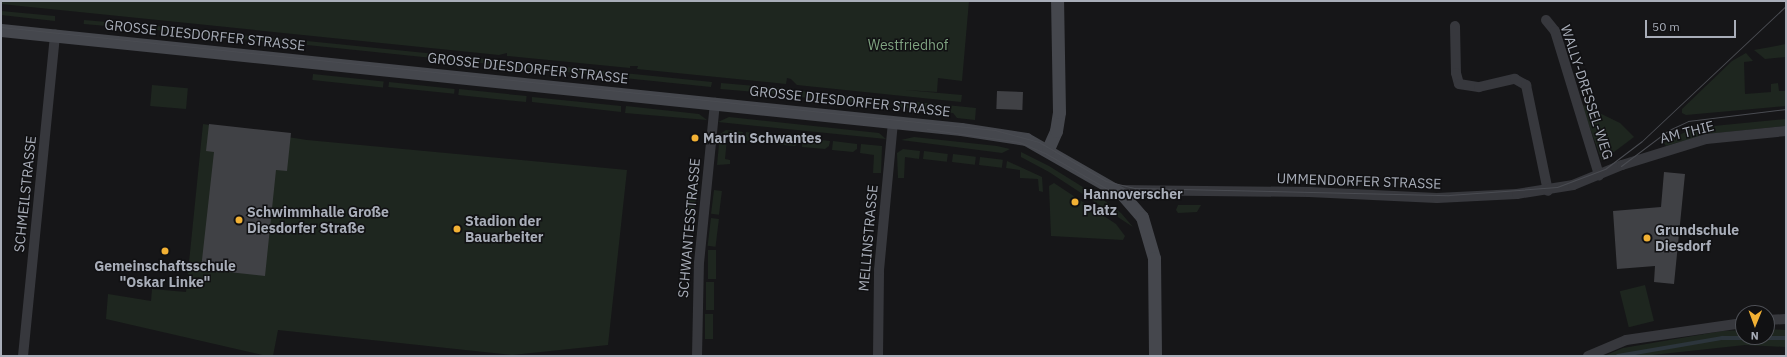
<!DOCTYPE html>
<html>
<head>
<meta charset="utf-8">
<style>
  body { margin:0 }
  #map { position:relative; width:1787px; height:357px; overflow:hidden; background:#161618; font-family:"IBM Plex Sans",sans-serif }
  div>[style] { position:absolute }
  .green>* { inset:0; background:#1e261f; transform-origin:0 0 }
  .stream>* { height:3.5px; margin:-1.75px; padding:0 1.75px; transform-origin:1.75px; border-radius:1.75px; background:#2c353c }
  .building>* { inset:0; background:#404145; transform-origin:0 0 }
  .minor>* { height:10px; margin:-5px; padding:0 5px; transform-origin:5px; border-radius:5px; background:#37383d }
  .secondary>* { height:13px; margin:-6.5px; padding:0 6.5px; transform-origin:6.5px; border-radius:6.5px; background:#45474d }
  .tram>* { height:1px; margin:-0.5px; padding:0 0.5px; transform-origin:0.5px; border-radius:0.5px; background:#4a4c52 }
  .dots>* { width:11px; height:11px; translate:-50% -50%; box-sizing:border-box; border:2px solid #111113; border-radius:50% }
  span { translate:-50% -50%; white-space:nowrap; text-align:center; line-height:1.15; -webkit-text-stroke:3px #111113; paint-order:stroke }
  .street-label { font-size:14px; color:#a8adb8 }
  .park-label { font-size:14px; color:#7fa381 }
  .poi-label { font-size:14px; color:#a8adb8; font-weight:700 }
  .left { translate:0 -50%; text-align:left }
  .frame { position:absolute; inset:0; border:2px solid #a8adb8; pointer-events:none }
  .north { position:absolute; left:1735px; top:305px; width:40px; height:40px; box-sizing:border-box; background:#111113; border:1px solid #4d4f55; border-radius:50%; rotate:181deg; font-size:11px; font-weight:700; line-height:16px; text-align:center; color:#a8adb8 }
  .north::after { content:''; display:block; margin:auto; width:14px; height:18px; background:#f2b134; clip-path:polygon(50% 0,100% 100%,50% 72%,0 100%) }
  .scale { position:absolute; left:1645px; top:20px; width:91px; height:18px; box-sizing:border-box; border:2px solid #a8adb8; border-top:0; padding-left:5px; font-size:12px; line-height:14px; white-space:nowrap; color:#a8adb8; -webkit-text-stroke:3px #111113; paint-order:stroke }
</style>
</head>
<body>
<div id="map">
  <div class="green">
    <div style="clip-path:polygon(1px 1px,969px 1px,962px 81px,938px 78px,937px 92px,905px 90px,962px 95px,961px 102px,797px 85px,791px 79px,787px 78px,786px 84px,637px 69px,638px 66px,630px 66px,630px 68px,507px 56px,507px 53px,499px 55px,1px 4px)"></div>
    <div style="clip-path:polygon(1px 11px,55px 16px,55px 21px,1px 15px)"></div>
    <div style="left:84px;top:20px;width:38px;height:4px;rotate:5deg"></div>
    <div style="left:157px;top:26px;width:145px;height:4px;rotate:6deg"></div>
    <div style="clip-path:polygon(307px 41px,712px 82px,711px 87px,307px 45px)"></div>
    <div style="clip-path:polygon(1786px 44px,1786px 57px,1765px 59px,1754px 50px)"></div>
    <div style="clip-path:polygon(1746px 53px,1753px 61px,1744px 62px,1745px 94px,1771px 92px,1771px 84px,1778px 83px,1779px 91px,1786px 91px,1786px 106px,1686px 115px,1682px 113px,1682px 109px,1732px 61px)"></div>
    <div style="left:313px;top:74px;width:71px;height:6px;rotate:6deg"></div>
    <div style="left:389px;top:82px;width:66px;height:5px;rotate:6deg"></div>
    <div style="left:721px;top:83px;width:65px;height:6px;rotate:5deg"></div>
    <div style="left:152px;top:85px;width:36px;height:21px;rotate:5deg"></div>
    <div style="left:459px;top:89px;width:68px;height:6px;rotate:6deg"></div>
    <div style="left:791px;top:90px;width:100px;height:6px;rotate:6deg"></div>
    <div style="clip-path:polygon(532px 97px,621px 106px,621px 112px,532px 102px)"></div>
    <div style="clip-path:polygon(896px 100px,976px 108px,975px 120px,957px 118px,953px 113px,896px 107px)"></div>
    <div style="clip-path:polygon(1581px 104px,1620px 123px,1634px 137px,1602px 161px)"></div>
    <div style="clip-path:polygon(626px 106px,699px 114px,707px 120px,625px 113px)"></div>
    <div style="clip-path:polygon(729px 117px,879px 133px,886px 139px,718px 122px)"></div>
    <div style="clip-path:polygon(1786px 119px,1786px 126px,1708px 134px,1666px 146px,1664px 143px,1693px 128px)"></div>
    <div style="clip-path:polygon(203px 124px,307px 140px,627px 170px,608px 345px,512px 355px,278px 330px,273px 356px,267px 356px,106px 319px,108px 294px,151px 301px,152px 289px,186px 292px)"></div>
    <div style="clip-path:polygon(726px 130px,743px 132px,742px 137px,727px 139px,725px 159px,730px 160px,730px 164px,717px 165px,720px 134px)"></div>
    <div style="clip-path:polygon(746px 132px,771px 135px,770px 140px,766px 140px,765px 143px,745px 141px)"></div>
    <div style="clip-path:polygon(773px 135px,800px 138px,799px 143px,795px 146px,773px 144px)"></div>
    <div style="clip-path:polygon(914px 137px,997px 146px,1010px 149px,1002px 153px,901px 140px)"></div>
    <div style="clip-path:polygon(803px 138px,830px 141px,829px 146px,825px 149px,802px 147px)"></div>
    <div style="clip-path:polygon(833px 141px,857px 144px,857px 149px,853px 152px,832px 150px)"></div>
    <div style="clip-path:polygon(861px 144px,882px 146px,881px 173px,873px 173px,874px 155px,860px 153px)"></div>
    <div style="clip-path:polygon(903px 149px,920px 151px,919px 159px,905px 157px,904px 178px,898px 178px,897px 153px)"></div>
    <div style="left:924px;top:151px;width:24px;height:8px;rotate:7deg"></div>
    <div style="clip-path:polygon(1021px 152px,1049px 166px,1102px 199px,1121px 213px,1133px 227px,1049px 172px,1021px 157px)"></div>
    <div style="left:953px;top:154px;width:23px;height:8px;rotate:7deg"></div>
    <div style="left:980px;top:157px;width:23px;height:8px;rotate:7deg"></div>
    <div style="clip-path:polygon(1007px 161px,1042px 177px,1043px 192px,1039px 191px,1038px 179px,1020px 178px,1020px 170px,1006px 168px)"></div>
    <div style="clip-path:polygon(1054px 183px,1116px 224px,1125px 236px,1123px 240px,1051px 236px,1049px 186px)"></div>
    <div style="left:689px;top:189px;width:8px;height:28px;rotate:7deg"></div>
    <div style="left:714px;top:190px;width:8px;height:24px;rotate:7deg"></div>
    <div style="clip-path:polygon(1201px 205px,1197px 212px,1178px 213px,1176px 210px,1178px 205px)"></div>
    <div style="left:711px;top:218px;width:8px;height:28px;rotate:7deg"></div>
    <div style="left:708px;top:250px;width:8px;height:29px"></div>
    <div style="left:706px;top:282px;width:8px;height:28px"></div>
    <div style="left:1645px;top:285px;width:37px;height:26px;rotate:76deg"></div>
    <div style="left:705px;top:314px;width:8px;height:25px"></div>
    <div style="clip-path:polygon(1767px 329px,1786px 330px,1786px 347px,1745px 345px,1643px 356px,1604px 356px,1623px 348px,1722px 331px,1743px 330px,1743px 337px,1767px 337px)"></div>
  </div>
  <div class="stream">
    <div style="left:1618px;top:356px;width:106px;rotate:-9.8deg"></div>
    <div style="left:1722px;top:338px;width:64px"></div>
  </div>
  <div class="building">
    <div style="left:997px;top:91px;width:26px;height:18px;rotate:2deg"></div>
    <div style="clip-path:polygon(209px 124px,291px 133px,287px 171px,276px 170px,265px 276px,201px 269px,214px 152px,206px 151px)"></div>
    <div style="clip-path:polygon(1664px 172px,1685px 174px,1674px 284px,1654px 282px,1655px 266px,1617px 269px,1613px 211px,1661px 207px)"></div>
  </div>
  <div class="minor">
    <div style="left:1546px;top:20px;width:14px;rotate:51deg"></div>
    <div style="left:1555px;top:31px;width:151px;rotate:73deg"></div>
    <div style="left:1455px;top:26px;width:47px;rotate:88.8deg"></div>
    <div style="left:1456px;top:73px;width:11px;rotate:75deg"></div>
    <div style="left:1459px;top:84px;width:20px;rotate:9deg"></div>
    <div style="left:1479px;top:87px;width:37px;rotate:-13deg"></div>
    <div style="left:1515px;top:79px;width:13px;rotate:29deg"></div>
    <div style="left:1526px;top:85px;width:108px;rotate:78.3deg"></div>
    <div style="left:1116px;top:190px;width:193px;rotate:0.6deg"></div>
    <div style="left:1309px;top:192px;width:128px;rotate:2.7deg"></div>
    <div style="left:1437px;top:198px;width:80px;rotate:-2.9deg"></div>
    <div style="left:1517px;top:194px;width:57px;rotate:-9.1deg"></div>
    <div style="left:1573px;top:185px;width:53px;rotate:-22.2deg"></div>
    <div style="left:1622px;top:165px;width:88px;rotate:-17.2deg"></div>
    <div style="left:1706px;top:139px;width:80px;rotate:-5.7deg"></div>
    <div style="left:1767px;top:320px;width:19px;rotate:-3deg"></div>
    <div style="left:23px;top:356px;width:323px;rotate:-84.3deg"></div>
    <div style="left:697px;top:356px;width:93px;rotate:-88.8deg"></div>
    <div style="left:699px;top:263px;width:161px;rotate:-84.3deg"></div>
    <div style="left:878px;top:356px;width:86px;rotate:-89.3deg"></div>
    <div style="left:879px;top:270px;width:149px;rotate:-84.6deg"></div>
    <div style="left:1588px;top:356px;width:41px;rotate:-22.8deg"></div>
    <div style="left:1626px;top:340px;width:118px;rotate:-8.3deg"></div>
  </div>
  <div class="secondary">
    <div style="left:1px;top:30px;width:965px;rotate:5.89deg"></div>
    <div style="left:961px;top:129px;width:66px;rotate:8.7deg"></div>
    <div style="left:1026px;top:139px;width:111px;rotate:29.8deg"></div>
    <div style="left:1122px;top:194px;width:30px;rotate:49deg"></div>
    <div style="left:1142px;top:217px;width:43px;rotate:73.7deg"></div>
    <div style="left:1154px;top:258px;width:98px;rotate:89.4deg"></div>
    <div style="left:1048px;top:149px;width:20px;rotate:-66deg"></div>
    <div style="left:1056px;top:131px;width:19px;rotate:-81deg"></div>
    <div style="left:1059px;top:112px;width:111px;rotate:-91deg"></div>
  </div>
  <div class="tram">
    <div style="left:1px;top:27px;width:999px;rotate:5.92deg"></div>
    <div style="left:995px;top:130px;width:46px;rotate:15.3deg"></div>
    <div style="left:1039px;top:142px;width:78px;rotate:30.2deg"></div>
    <div style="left:1106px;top:181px;width:29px;rotate:14deg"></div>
    <div style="left:1134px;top:188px;width:315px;rotate:1.3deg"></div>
    <div style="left:1449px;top:195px;width:108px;rotate:-4.2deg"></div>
    <div style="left:1557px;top:187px;width:51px;rotate:-20.6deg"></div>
    <div style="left:1605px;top:169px;width:46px;rotate:-37.1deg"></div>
    <div style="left:1642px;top:141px;width:197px;rotate:-43.2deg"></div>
    <div style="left:927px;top:129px;width:93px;rotate:8deg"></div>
    <div style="left:1019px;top:142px;width:28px;rotate:23deg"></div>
    <div style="left:1045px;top:153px;width:74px;rotate:30deg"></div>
    <div style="left:1109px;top:190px;width:24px;rotate:12deg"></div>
    <div style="left:1132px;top:195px;width:41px;rotate:1.4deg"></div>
    <div style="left:1621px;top:166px;width:60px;rotate:-36.9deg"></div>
    <div style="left:1669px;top:130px;width:21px;rotate:-25deg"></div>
    <div style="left:1688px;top:121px;width:99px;rotate:-7deg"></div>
  </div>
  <div class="dots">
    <div style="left:695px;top:138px;background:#f2b134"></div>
    <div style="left:1075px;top:202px;background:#f2b134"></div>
    <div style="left:239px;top:220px;background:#f2b134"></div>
    <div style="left:457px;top:229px;background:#f2b134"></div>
    <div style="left:1647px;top:238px;background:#f2b134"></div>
    <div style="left:165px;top:251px;background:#f2b134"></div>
  </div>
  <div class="street-label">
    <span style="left:205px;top:35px;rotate:6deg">GROSSE DIESDORFER STRASSE</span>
    <span style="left:528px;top:68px;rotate:6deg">GROSSE DIESDORFER STRASSE</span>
    <span style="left:1587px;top:92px;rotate:72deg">WALLY-DRESSEL-WEG</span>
    <span style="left:850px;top:101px;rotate:6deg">GROSSE DIESDORFER STRASSE</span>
    <span style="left:1687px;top:132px;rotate:-14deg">AM THIE</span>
    <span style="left:1359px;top:181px;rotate:2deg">UMMENDORFER STRASSE</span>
    <span style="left:25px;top:194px;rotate:-84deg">SCHMEILSTRASSE</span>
    <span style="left:689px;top:228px;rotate:-85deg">SCHWANTESSTRASSE</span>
    <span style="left:868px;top:238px;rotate:-85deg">MELLINSTRASSE</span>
  </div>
  <div class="park-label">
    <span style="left:908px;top:45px">Westfriedhof</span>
  </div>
  <div class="poi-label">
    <span class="left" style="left:703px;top:138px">Martin Schwantes</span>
    <span class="left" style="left:1083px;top:202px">Hannoverscher<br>Platz</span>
    <span class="left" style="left:247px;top:220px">Schwimmhalle Große<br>Diesdorfer Straße</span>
    <span class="left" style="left:465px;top:229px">Stadion der<br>Bauarbeiter</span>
    <span class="left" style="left:1655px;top:238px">Grundschule<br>Diesdorf</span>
    <span style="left:165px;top:274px">Gemeinschaftsschule<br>"Oskar Linke"</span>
  </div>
  <div class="frame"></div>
  <div class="north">N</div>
  <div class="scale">50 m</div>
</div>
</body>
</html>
